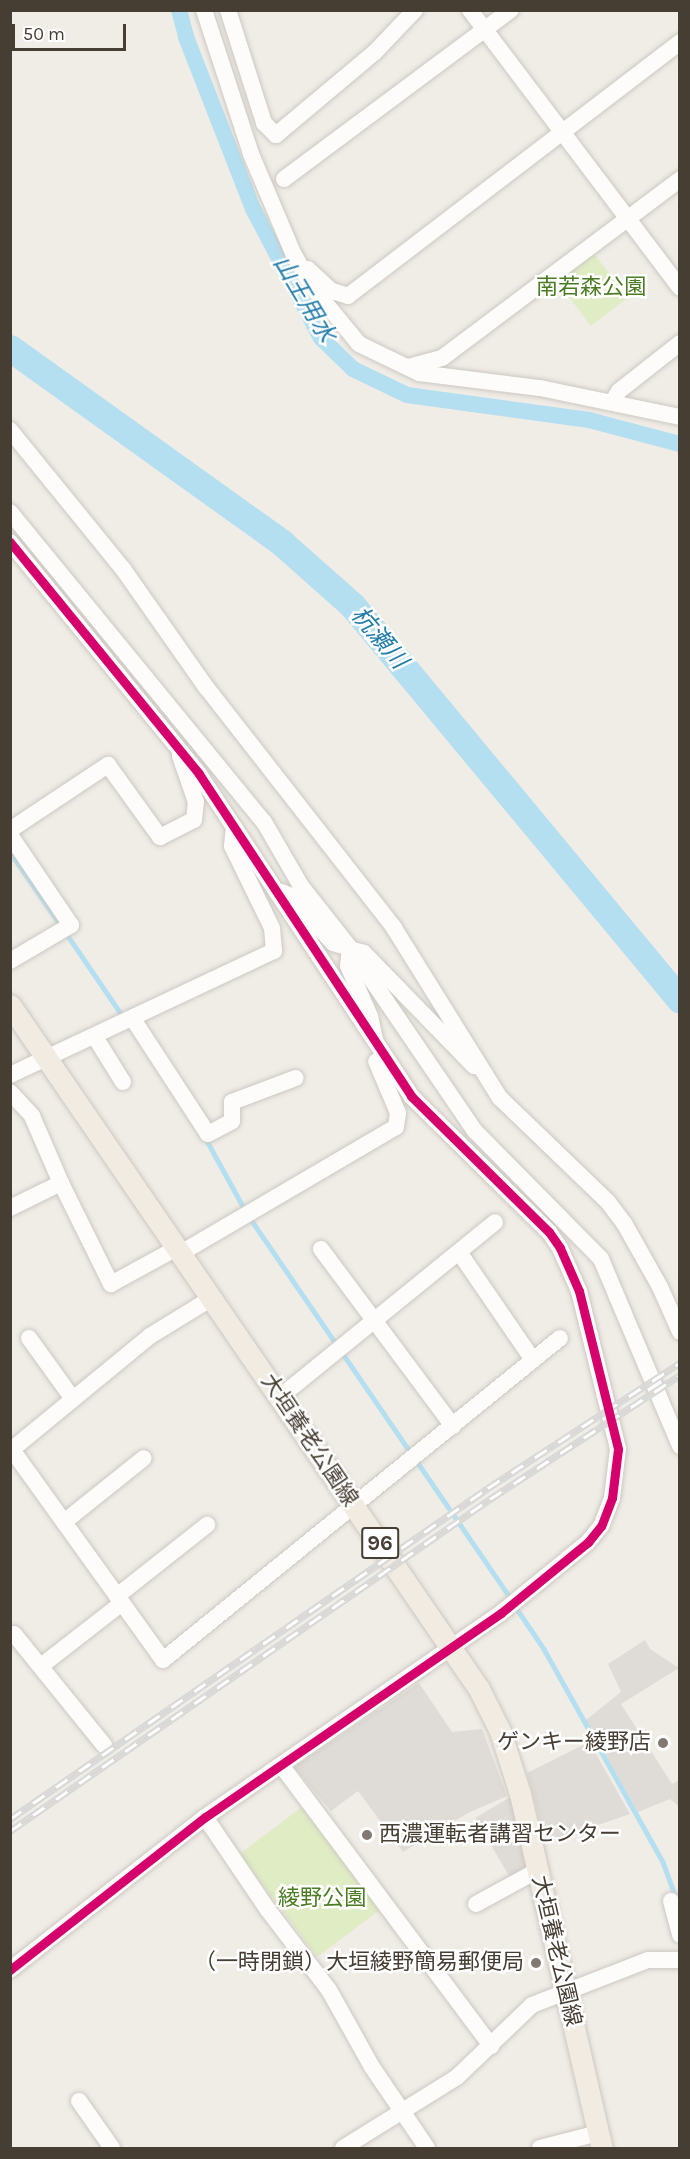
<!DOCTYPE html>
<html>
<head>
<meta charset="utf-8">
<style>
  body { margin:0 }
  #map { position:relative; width:690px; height:2159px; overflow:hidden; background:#f0ece6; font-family:Karla,"Noto Sans JP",sans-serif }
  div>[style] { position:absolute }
  .green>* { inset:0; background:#e0ecc4; transform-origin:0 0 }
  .parking>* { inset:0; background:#dfdbd6 }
  .stream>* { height:4.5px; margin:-2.25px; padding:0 2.25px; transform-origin:2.25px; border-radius:2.25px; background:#b4dff1 }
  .canal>* { height:16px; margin:-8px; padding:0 8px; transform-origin:8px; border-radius:8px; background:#b4dff1 }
  .river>* { height:27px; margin:-13.5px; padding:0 13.5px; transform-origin:13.5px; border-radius:13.5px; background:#b4dff1 }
  .roads { filter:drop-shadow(0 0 2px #ccc8c2) drop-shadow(0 0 2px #ccc8c2) }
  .minor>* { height:16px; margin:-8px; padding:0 8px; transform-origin:8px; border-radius:8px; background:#fdfcfb }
  .major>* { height:21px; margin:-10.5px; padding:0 10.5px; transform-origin:10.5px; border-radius:10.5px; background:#f1ebe2 }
  .rail>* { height:7px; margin-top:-3.5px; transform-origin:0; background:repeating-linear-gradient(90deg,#fff 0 14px,#d8d8d7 0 28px); box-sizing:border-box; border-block:2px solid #d8d8d7 }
  .cycleway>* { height:9px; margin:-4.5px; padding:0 4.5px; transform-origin:4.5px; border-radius:4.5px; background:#d6006c }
  .dots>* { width:16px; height:16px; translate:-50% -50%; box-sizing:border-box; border:3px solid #fff; border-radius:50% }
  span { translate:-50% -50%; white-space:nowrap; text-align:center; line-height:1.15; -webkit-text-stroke:5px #fff; paint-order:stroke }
  .shield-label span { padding:2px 4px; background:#fff; border:2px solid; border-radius:4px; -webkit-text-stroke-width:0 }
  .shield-label { font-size:21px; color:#463d33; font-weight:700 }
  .park-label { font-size:22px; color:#4c7c22 }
  .street-label { font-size:22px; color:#463d33 }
  .poi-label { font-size:22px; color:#463d33 }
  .right { translate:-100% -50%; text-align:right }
  .left { translate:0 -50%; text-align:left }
  .water-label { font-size:24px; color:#227ca9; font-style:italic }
  .frame { position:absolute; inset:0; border:12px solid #463d33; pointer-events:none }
  .scale { position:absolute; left:12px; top:24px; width:114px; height:27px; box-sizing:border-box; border:3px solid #463d33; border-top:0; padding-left:8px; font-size:18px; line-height:21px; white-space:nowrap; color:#463d33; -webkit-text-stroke:4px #fff; paint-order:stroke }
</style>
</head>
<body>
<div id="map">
  <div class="green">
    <div style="left:592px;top:251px;width:59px;height:46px;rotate:53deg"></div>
    <div style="left:302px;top:1807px;width:129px;height:78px;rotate:53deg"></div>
  </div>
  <div class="parking">
    <div style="clip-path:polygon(645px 1640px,650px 1649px,679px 1668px,621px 1704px,672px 1784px,679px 1780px,680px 1807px,670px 1799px,638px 1812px,586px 1720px,621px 1692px,608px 1664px)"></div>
    <div style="clip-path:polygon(419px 1683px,452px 1732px,482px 1729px,507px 1796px,468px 1813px,403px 1852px,358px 1791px,331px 1811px,294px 1767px)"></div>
    <div style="clip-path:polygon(589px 1742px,630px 1814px,546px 1843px,527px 1773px)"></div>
    <div style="clip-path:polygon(512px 1796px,530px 1870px,512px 1881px,475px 1818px)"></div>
  </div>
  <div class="stream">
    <div style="left:10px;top:852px;width:90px;rotate:55.4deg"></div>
    <div style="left:66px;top:933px;width:103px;rotate:55.7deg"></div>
    <div style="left:206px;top:1139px;width:81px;rotate:61.2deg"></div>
    <div style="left:250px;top:1218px;width:285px;rotate:55.6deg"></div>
    <div style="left:416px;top:1460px;width:168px;rotate:55.6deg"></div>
    <div style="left:515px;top:1606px;width:52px;rotate:56deg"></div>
    <div style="left:544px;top:1649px;width:244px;rotate:60.8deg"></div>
    <div style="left:663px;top:1862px;width:38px;rotate:70deg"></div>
  </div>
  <div class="canal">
    <div style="left:179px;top:10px;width:28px;rotate:75deg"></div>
    <div style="left:186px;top:37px;width:185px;rotate:68.7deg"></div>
    <div style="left:253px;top:209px;width:146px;rotate:62.2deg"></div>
    <div style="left:321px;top:338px;width:45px;rotate:44.1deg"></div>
    <div style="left:353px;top:369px;width:60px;rotate:25.7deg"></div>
    <div style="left:407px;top:395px;width:184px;rotate:7.8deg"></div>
    <div style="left:589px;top:420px;width:94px;rotate:14.8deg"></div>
  </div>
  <div class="river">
    <div style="left:10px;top:348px;width:335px;rotate:35.6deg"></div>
    <div style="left:282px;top:543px;width:94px;rotate:41.5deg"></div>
    <div style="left:352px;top:605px;width:513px;rotate:50.29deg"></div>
  </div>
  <div class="roads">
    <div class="minor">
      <div style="left:204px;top:10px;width:151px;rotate:71.9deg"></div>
      <div style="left:251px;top:154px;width:108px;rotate:67deg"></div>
      <div style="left:293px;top:253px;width:40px;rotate:60.3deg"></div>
      <div style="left:313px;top:288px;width:72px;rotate:50.6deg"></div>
      <div style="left:359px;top:344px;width:67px;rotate:25.8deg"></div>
      <div style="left:419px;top:373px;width:122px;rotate:7.1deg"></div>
      <div style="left:540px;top:388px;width:143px;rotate:11.7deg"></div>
      <div style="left:228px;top:10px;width:119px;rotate:72.3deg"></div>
      <div style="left:264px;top:123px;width:17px;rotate:45deg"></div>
      <div style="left:276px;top:135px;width:129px;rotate:-40deg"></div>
      <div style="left:375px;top:52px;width:58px;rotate:-46.4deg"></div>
      <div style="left:470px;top:10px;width:348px;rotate:52.9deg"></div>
      <div style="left:284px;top:179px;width:283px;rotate:-36.7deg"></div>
      <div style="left:308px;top:269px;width:33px;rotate:43deg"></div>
      <div style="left:332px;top:291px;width:17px;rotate:17deg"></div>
      <div style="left:348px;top:296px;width:418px;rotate:-37.4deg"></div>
      <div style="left:408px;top:367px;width:35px;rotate:-15deg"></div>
      <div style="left:442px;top:358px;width:298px;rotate:-36.9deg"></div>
      <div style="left:613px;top:401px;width:12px;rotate:-59deg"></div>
      <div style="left:619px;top:391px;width:78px;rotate:-38.2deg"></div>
      <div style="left:10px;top:430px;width:179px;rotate:50.9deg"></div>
      <div style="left:123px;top:569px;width:144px;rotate:54.9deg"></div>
      <div style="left:206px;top:687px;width:306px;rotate:52deg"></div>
      <div style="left:394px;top:928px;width:200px;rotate:58.1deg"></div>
      <div style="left:500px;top:1098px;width:150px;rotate:43.9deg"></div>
      <div style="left:608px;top:1202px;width:26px;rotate:53deg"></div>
      <div style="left:624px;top:1223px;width:73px;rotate:60.6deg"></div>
      <div style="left:660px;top:1287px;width:49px;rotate:66deg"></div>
      <div style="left:10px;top:512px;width:401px;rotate:50.7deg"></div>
      <div style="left:264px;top:822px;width:74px;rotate:60deg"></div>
      <div style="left:301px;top:886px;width:79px;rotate:51.7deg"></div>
      <div style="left:350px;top:948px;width:220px;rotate:55.7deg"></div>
      <div style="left:474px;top:1130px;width:181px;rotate:45.4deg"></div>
      <div style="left:601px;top:1259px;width:203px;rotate:67.1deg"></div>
      <div style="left:10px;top:542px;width:299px;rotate:50.8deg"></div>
      <div style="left:199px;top:774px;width:386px;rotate:56.6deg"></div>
      <div style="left:411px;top:1096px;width:194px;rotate:44.6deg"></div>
      <div style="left:549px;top:1232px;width:19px;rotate:55deg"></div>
      <div style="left:560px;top:1248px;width:47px;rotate:66.2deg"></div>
      <div style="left:579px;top:1291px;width:163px;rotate:76.1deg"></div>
      <div style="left:618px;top:1449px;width:49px;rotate:97deg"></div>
      <div style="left:612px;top:1498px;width:30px;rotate:111deg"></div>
      <div style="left:601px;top:1526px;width:21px;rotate:129deg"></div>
      <div style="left:588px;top:1542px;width:112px;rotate:140.8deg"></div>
      <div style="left:501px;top:1613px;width:359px;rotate:145.4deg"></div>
      <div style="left:205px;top:1817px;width:248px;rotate:141.9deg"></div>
      <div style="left:10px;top:830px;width:118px;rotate:-33.6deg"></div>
      <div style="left:108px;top:765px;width:89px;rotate:54.2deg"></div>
      <div style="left:160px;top:837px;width:38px;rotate:-27deg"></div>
      <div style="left:194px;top:820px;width:18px;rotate:-84deg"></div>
      <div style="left:196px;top:802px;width:49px;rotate:-109.2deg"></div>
      <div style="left:10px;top:835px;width:109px;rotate:55.9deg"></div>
      <div style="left:71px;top:925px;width:71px;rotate:149.5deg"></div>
      <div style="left:282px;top:892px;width:8px;rotate:23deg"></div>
      <div style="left:289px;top:895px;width:65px;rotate:47.5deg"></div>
      <div style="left:333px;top:943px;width:18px;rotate:16deg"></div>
      <div style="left:350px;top:948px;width:18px;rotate:96deg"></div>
      <div style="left:348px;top:966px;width:55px;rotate:66.3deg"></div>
      <div style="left:370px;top:1016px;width:24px;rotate:78deg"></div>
      <div style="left:353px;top:950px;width:11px;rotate:15deg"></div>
      <div style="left:364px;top:953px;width:158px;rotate:45.8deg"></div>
      <div style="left:133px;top:1019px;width:137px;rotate:56.9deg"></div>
      <div style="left:208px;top:1134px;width:27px;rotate:-28deg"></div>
      <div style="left:232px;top:1121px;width:19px;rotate:-90deg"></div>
      <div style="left:232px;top:1102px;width:68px;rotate:-20.6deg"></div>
      <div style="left:95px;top:1037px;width:53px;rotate:58.1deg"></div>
      <div style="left:10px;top:1075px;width:292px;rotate:-25.2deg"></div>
      <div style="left:274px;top:951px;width:23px;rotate:-95deg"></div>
      <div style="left:272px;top:928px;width:91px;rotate:-116deg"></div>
      <div style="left:232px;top:846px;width:19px;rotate:-84deg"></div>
      <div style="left:10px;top:1092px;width:33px;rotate:47deg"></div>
      <div style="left:32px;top:1116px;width:73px;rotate:66.6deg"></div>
      <div style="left:10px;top:1208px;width:57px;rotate:-26.1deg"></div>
      <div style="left:61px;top:1183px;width:113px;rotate:63.7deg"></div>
      <div style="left:111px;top:1284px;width:75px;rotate:-28.6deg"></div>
      <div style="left:321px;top:1249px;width:221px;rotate:53.3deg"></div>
      <div style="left:459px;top:1252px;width:131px;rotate:55.6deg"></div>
      <div style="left:181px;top:1253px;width:249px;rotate:-30.4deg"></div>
      <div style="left:396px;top:1127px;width:14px;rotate:-82deg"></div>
      <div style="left:398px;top:1113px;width:56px;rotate:-112.9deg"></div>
      <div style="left:29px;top:1338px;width:75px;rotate:54.2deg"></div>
      <div style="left:280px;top:1397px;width:277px;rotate:-39.1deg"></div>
      <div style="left:10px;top:1447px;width:262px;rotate:54.3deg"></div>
      <div style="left:163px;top:1660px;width:511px;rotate:-39.04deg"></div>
      <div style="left:10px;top:1451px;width:181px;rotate:-39.4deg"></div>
      <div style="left:150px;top:1336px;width:73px;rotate:-31.5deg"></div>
      <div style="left:64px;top:1522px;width:102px;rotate:-38.7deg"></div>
      <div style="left:117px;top:1596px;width:115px;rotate:-38.3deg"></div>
      <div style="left:10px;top:1636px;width:4px;rotate:-27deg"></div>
      <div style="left:14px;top:1634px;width:143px;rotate:51deg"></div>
      <div style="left:41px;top:1666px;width:103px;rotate:-37.9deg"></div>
      <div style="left:281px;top:1765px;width:351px;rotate:53.2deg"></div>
      <div style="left:205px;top:1817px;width:112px;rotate:55.9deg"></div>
      <div style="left:268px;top:1910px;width:101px;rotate:52.7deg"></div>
      <div style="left:329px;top:1990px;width:88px;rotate:60.8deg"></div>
      <div style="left:372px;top:2067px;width:98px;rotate:55.8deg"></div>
      <div style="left:671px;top:1901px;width:35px;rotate:75deg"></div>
      <div style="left:476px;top:1904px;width:71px;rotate:-28.7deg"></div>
      <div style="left:79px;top:2101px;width:57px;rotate:54.9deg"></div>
      <div style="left:343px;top:2148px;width:134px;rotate:-31.9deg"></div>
      <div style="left:457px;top:2077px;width:104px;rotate:-43.8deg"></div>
      <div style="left:532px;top:2005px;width:124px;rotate:-21.2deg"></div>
      <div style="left:648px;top:1960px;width:32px"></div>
      <div style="left:540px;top:2148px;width:60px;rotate:-14.5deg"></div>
    </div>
    <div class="major">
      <div style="left:10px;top:1005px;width:829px;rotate:55.56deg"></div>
      <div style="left:479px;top:1689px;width:47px;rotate:63.4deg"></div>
      <div style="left:500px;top:1731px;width:66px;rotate:72.4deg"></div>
      <div style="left:520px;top:1794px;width:363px;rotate:77deg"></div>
    </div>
  </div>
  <div class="rail">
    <div style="left:10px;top:1819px;width:581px;rotate:-34.7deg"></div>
    <div style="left:488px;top:1488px;width:229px;rotate:-33.1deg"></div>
    <div style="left:10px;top:1831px;width:584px;rotate:-34.67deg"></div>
    <div style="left:490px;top:1499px;width:227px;rotate:-33.1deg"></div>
  </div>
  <div class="cycleway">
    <div style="left:10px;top:542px;width:299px;rotate:50.8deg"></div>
    <div style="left:199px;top:774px;width:386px;rotate:56.6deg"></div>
    <div style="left:411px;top:1096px;width:194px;rotate:44.6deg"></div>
    <div style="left:549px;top:1232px;width:19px;rotate:55deg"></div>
    <div style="left:560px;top:1248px;width:47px;rotate:66.2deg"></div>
    <div style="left:579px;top:1291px;width:163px;rotate:76.1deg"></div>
    <div style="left:618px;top:1449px;width:49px;rotate:97deg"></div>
    <div style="left:612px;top:1498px;width:30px;rotate:111deg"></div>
    <div style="left:601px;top:1526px;width:21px;rotate:129deg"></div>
    <div style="left:588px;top:1542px;width:112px;rotate:140.8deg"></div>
    <div style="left:501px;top:1613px;width:359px;rotate:145.4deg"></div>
    <div style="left:205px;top:1817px;width:248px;rotate:141.9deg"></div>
  </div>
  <div class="dots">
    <div style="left:663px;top:1743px;background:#827a72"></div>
    <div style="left:367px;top:1835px;background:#827a72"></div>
    <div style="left:536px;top:1963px;background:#827a72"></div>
  </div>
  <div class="shield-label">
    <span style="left:380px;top:1543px">96</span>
  </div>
  <div class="park-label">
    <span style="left:591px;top:288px">南若森公園</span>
    <span style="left:322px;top:1899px">綾野公園</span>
  </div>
  <div class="street-label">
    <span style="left:309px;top:1440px;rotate:56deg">大垣養老公園線</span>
    <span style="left:556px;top:1951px;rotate:77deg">大垣養老公園線</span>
  </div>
  <div class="poi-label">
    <span class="right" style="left:651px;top:1743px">ゲンキー綾野店</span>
    <span class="left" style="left:379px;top:1835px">西濃運転者講習センター</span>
    <span class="right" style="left:524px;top:1963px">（一時閉鎖）大垣綾野簡易郵便局</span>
  </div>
  <div class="water-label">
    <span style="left:304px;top:299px;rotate:59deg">山王用水</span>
    <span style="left:379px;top:638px;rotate:50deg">杭瀬川</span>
  </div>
  <div class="frame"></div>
  <div class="scale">50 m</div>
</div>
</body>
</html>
